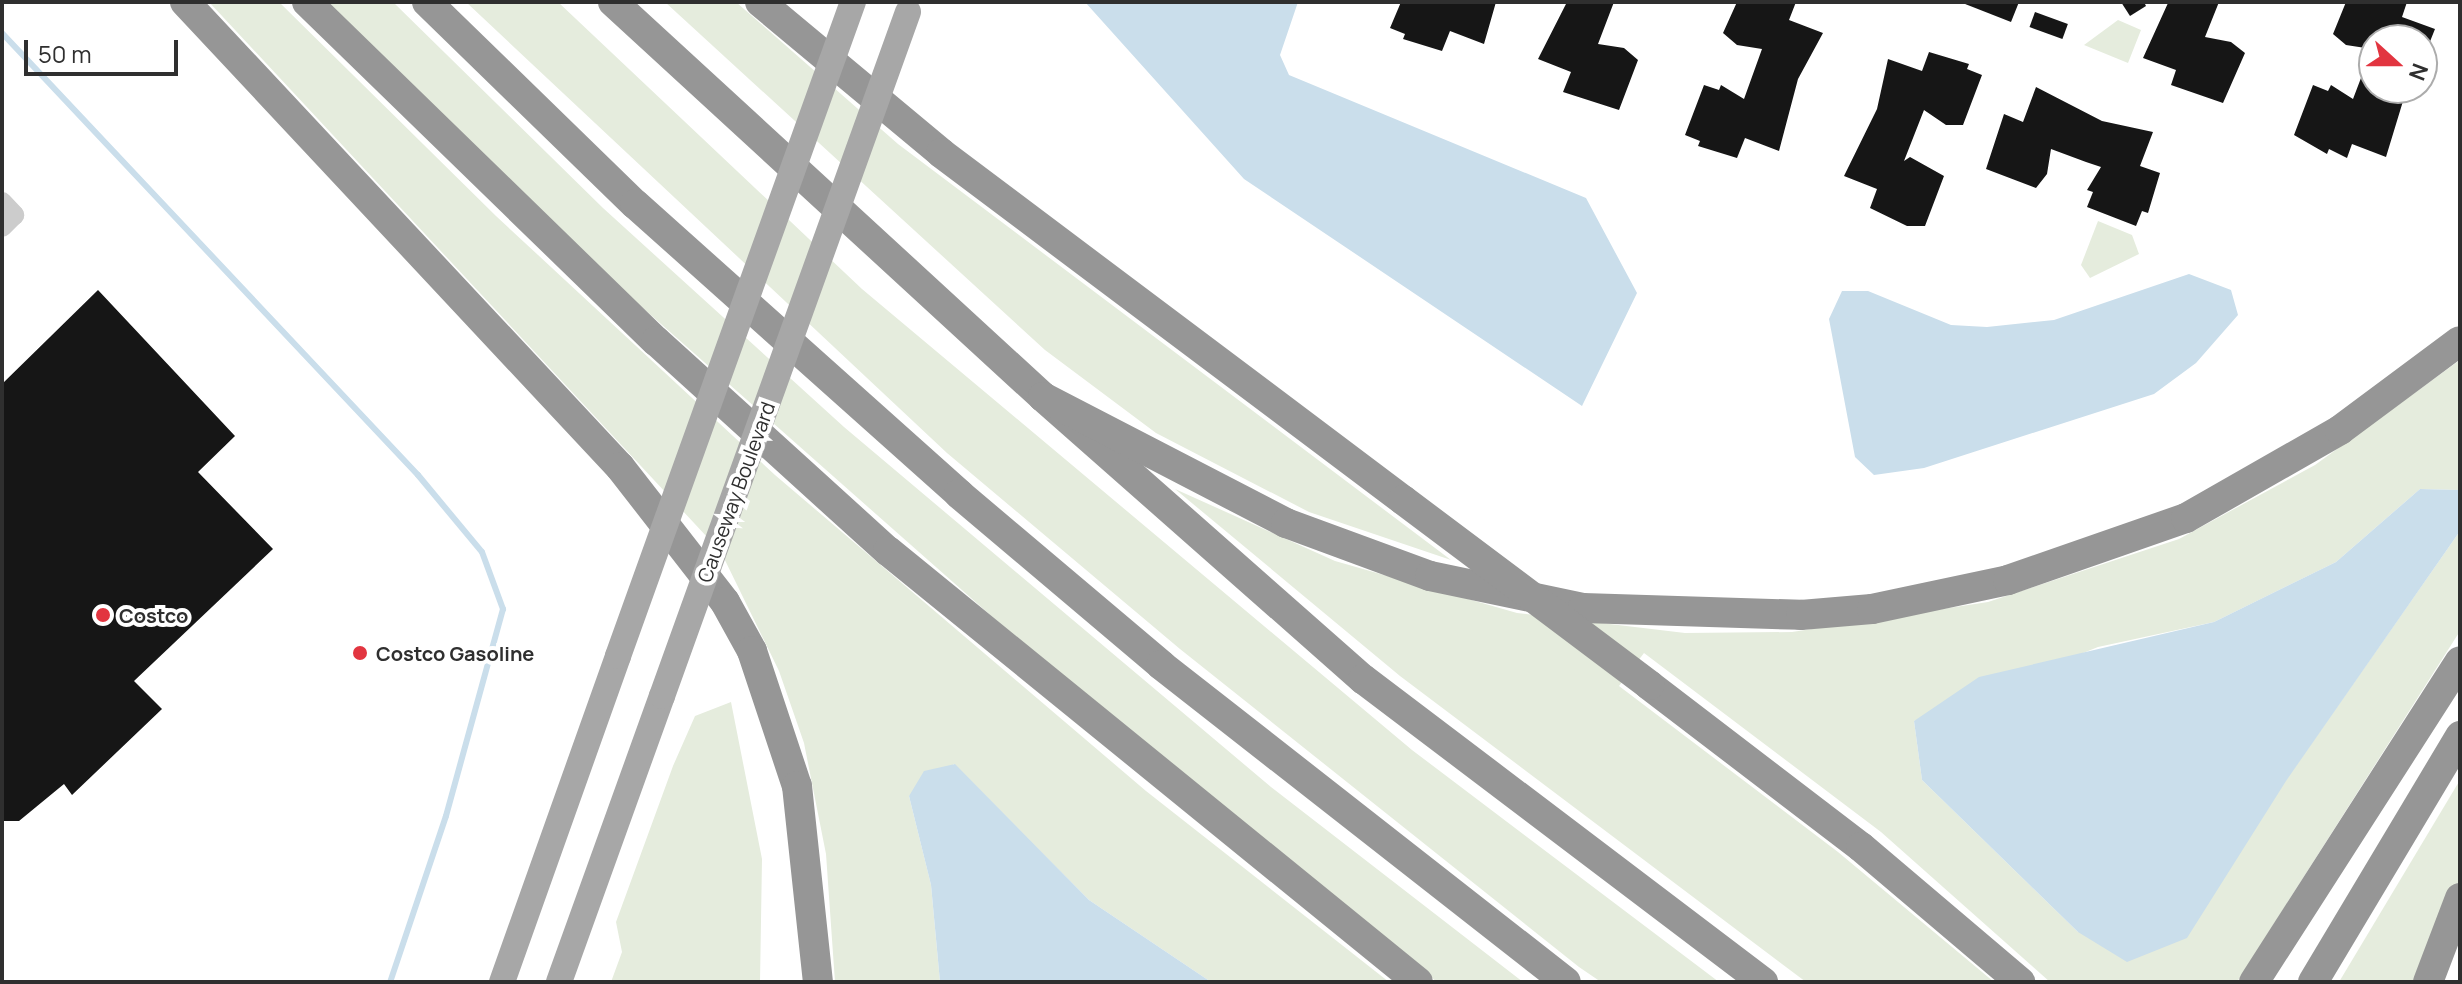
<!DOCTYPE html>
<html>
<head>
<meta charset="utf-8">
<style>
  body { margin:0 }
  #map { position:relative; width:2462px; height:984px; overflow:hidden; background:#fff; font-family:Manrope,sans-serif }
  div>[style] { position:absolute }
  .green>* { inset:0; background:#e5ecdd }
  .water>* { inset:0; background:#cadeeb }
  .stream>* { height:6px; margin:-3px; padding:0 3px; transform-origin:3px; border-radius:3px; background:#cadeeb }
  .building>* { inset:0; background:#161616; transform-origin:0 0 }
  .minor>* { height:20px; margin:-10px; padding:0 10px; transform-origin:10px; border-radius:10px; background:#ccc }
  .major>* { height:26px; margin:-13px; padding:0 13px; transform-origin:13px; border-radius:13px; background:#a7a7a7 }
  .highway>* { height:30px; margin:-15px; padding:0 15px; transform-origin:15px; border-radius:15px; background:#969696 }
  .major-bridge>* { height:26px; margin:-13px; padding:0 13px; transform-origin:13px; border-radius:13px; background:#a7a7a7 }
  .highway-bridge>* { height:30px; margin:-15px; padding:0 15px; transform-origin:15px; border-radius:15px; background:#969696 }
  .dots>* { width:22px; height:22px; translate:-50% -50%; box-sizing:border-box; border:4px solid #fff; border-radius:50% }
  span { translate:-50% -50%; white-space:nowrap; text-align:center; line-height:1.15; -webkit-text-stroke:8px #fff; paint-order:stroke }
  .street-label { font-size:20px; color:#2f2f2f }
  .poi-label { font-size:20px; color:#2f2f2f; font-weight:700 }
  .left { translate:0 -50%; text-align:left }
  .frame { position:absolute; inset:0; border:4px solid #2f2f2f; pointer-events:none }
  .north { position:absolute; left:2358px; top:24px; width:80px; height:80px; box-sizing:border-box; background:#fff; border:2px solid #acacac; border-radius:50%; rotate:111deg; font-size:22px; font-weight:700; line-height:32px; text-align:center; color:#2f2f2f }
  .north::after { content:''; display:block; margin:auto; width:28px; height:36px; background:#e23540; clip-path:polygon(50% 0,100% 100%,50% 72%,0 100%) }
  .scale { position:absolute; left:24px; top:40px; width:154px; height:36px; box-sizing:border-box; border:4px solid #2f2f2f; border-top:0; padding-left:10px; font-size:24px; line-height:28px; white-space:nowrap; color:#2f2f2f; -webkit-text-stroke:6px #fff; paint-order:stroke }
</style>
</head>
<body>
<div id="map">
  <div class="green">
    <div style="clip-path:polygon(209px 2px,279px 2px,496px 216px,775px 475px,1146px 791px,1389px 982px,1211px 982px,1089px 900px,954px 764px,909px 796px,931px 885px,940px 982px,835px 982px,826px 854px,804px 743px,779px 671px,721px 552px)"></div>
    <div style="clip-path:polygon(322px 2px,393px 2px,603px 208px,844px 427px,1271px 787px,1523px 982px,1437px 982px,1101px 713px,549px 225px)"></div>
    <div style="clip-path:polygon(466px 2px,558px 2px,862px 289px,1412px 750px,1719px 982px,1601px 982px,1579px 967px,1180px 649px,947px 453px)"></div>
    <div style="clip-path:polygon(665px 2px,736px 2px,898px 144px,1451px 560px,1309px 512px,1156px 433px,1045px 350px)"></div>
    <div style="clip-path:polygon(2118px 20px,2141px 30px,2128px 63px,2084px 45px)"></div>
    <div style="clip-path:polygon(2098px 221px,2132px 235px,2139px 254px,2090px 278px,2081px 265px)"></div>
    <div style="clip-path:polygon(2460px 360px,2460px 490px,2420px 489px,2336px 562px,2214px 622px,2098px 647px,1914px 721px,1922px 780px,2078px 932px,2286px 780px,2460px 531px,2460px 631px,2237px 982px,2050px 982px,1881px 832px,1644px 653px,1619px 686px,1838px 852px,1994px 982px,1806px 982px,1400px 676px,1175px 489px,1335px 561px,1517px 613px,1685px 633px,1792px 632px,1988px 602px,2179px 539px,2315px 465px)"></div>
    <div style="clip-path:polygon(731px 702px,762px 859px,760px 982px,611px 982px,622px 952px,616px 922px,673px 766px,695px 716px)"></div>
    <div style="clip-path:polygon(2460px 780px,2460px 892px,2420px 982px,2339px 982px)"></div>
  </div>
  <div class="water">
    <div style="clip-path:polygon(1085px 2px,1298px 2px,1280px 55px,1289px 75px,1586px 198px,1637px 293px,1582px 406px,1244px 179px)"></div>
    <div style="clip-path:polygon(2189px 274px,2231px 290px,2238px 315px,2196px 363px,2154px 394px,1924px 468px,1874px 475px,1855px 457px,1829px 319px,1842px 291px,1868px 291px,1951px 325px,1987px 327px,2054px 320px)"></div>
    <div style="clip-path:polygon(2420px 489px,2460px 490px,2460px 531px,2286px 781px,2187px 938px,2127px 962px,2078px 932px,1922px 780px,1914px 721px,1979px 677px,2214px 622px,2336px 562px)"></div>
    <div style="clip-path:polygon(955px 764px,1089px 900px,1211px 982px,940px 982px,931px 885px,909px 796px,924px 771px)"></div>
  </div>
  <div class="stream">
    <div style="left:2px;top:33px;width:607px;rotate:46.74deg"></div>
    <div style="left:418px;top:475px;width:100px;rotate:50.3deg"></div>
    <div style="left:482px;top:552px;width:61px;rotate:69.8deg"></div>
    <div style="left:503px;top:609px;width:215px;rotate:105.4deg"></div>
    <div style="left:446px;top:816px;width:175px;rotate:108.6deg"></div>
  </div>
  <div class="building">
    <div style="clip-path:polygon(1401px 2px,1496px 2px,1484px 44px,1450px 31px,1442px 51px,1403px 39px,1405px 34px,1390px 28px)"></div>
    <div style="clip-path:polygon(1567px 2px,1614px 2px,1598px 44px,1624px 48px,1638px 60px,1619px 110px,1563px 92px,1571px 72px,1538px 59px)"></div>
    <div style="clip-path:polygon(1737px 2px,1796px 2px,1789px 20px,1823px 33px,1798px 79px,1779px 151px,1745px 138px,1737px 158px,1698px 146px,1700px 141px,1685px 135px,1704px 85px,1719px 90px,1721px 85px,1744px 99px,1762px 49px,1737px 45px,1723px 33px)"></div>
    <div style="clip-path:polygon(1960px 2px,2019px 2px,2011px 22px)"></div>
    <div style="clip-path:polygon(2121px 2px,2144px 2px,2146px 6px,2130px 16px)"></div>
    <div style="clip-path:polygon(2219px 2px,2205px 37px,2231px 42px,2245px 53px,2223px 103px,2171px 85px,2176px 70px,2143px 58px,2168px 3px)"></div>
    <div style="clip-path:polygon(2346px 2px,2407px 2px,2402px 17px,2435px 29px,2429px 44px,2374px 40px,2374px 88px,2407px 88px,2386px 157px,2352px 144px,2347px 158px,2329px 149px,2327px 154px,2294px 135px,2313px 85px,2328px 91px,2331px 85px,2353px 99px,2372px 49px,2346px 45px,2333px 34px)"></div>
    <div style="left:2035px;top:12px;width:35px;height:16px;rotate:20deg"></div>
    <div style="clip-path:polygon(1929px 52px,1969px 64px,1967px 69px,1982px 75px,1963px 125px,1946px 125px,1924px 110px,1904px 161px,1910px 157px,1944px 176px,1925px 226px,1907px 226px,1870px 208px,1877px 189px,1844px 176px,1877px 109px,1888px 59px,1922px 71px)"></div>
    <div style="clip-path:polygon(2036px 87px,2102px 121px,2153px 132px,2140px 166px,2160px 173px,2148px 213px,2142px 211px,2136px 226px,2087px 207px,2093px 192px,2087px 190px,2101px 167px,2086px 162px,2051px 149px,2047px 174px,2036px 188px,1986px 169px,2004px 114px,2023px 122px)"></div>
    <div style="clip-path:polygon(98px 290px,235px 436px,198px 472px,273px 549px,134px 681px,162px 709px,72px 795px,64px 784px,19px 821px,2px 821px,2px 384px)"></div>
  </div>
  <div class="minor">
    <div style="left:2px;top:202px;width:18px;rotate:47deg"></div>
    <div style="left:14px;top:215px;width:17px;rotate:135deg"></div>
  </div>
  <div class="major">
    <div style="left:502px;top:982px;width:346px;rotate:-70.4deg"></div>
    <div style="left:559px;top:982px;width:304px;rotate:-70.2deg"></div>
  </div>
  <div class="highway">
    <div style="left:185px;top:2px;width:637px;rotate:46.91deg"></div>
    <div style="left:620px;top:467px;width:171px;rotate:52.1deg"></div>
    <div style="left:725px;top:602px;width:56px;rotate:61.1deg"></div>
    <div style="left:752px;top:651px;width:142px;rotate:71.6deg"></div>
    <div style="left:797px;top:786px;width:197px;rotate:83.9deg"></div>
    <div style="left:307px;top:2px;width:487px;rotate:44.2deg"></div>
    <div style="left:656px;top:341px;width:313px;rotate:42.2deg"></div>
    <div style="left:888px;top:551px;width:683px;rotate:39.12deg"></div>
    <div style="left:427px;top:2px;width:290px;rotate:44.2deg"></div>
    <div style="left:635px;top:204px;width:435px;rotate:41.8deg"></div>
    <div style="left:959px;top:494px;width:265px;rotate:40.2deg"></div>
    <div style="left:1161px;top:665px;width:514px;rotate:38.05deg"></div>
    <div style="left:613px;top:2px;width:584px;rotate:42.57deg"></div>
    <div style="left:1043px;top:397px;width:427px;rotate:41.4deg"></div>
    <div style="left:1363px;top:679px;width:502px;rotate:37.14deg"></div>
    <div style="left:760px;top:2px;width:236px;rotate:39.8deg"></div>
    <div style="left:941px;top:153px;width:578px;rotate:36.91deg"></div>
    <div style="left:1043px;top:397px;width:274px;rotate:27.4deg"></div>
    <div style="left:1286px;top:523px;width:153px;rotate:20.2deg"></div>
    <div style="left:1430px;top:576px;width:156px;rotate:11.8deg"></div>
    <div style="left:1583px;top:608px;width:218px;rotate:1.8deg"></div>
    <div style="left:1801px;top:615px;width:71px;rotate:-4.8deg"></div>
    <div style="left:1872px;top:609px;width:139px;rotate:-12deg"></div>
    <div style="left:2008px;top:580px;width:188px;rotate:-19.2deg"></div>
    <div style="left:2186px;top:518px;width:177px;rotate:-29.7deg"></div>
    <div style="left:2340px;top:430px;width:149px;rotate:-36.6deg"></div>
    <div style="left:1649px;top:685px;width:267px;rotate:37.4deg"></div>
    <div style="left:1861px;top:847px;width:209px;rotate:40.3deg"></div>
    <div style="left:2254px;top:982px;width:381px;rotate:-57.3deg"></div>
    <div style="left:2313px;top:982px;width:287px;rotate:-59.1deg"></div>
    <div style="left:2428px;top:982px;width:90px;rotate:-69.1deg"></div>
  </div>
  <div class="major-bridge">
    <div style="left:618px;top:656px;width:695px;rotate:-70.24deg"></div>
    <div style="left:662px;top:696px;width:727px;rotate:-70.22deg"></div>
  </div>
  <div class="highway-bridge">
    <div style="left:1403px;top:500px;width:308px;rotate:36.9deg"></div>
  </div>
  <div class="dots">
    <div style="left:103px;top:615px;background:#e23540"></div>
    <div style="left:360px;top:653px;background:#e23540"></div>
  </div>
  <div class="street-label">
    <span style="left:736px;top:492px;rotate:-70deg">Causeway Boulevard</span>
  </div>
  <div class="poi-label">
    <span class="left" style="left:119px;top:615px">Costco</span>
    <span class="left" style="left:376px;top:653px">Costco Gasoline</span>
  </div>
  <div class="frame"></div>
  <div class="north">N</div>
  <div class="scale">50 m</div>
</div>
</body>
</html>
